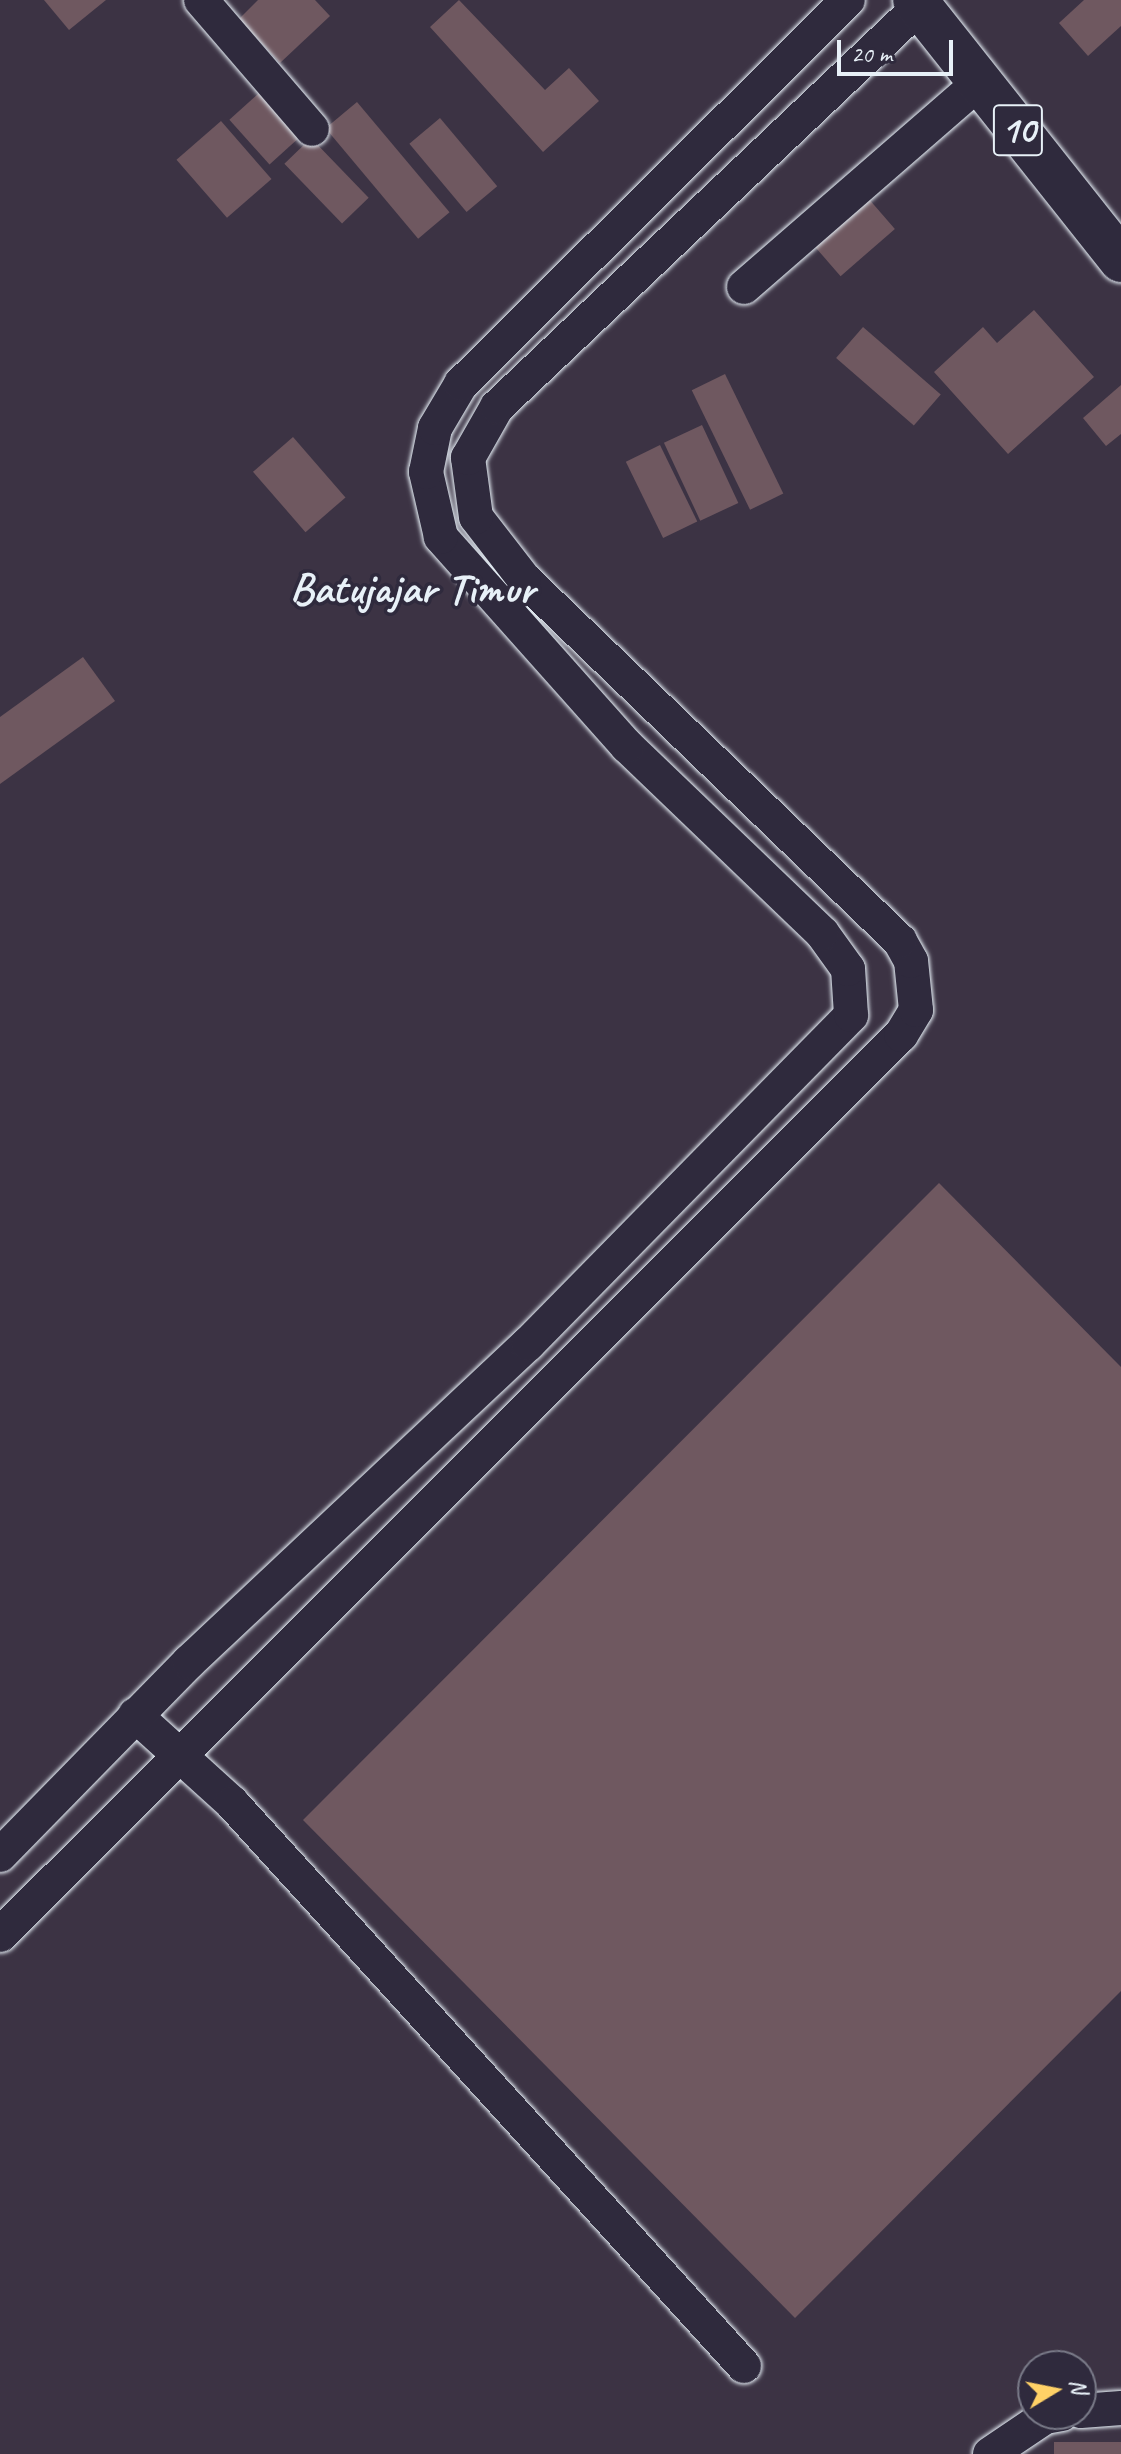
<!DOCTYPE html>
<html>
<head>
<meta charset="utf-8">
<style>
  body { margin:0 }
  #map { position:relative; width:1121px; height:2454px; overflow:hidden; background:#3c3344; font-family:Caveat,sans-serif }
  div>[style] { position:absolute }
  .building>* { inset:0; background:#6f5860; transform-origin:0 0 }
  .roads { filter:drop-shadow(0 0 2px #e8f1f8) drop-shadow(0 0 2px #e8f1f8) }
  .minor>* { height:34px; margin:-17px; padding:0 17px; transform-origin:17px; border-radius:17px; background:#2f2a3d }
  .trunk>* { height:44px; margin:-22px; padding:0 22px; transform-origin:22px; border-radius:22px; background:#2f2a3d }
  span { translate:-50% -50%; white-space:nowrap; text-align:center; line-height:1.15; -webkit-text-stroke:7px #2f2a3d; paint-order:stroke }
  .shield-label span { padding:2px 6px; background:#2f2a3d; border:2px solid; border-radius:6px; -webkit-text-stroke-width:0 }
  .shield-label { font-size:38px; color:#e8f1f8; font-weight:700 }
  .quarter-label { font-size:44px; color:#e8f1f8; font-weight:700 }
  .north { position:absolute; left:1017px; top:2350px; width:80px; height:80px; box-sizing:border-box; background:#2f2a3d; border:2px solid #797a88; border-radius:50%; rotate:80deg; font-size:22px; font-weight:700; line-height:32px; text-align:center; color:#e8f1f8 }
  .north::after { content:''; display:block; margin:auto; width:28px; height:36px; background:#ffd166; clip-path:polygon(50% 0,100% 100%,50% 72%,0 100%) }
  .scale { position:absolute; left:837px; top:40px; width:116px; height:36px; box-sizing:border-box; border:4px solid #e8f1f8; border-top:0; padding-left:10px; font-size:24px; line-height:28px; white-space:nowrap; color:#e8f1f8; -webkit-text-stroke:6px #2f2a3d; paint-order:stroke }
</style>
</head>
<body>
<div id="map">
  <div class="building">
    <div style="clip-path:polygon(44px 0,106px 0,69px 30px)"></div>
    <div style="clip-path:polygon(258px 0,315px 0,330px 16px,280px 63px,239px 19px)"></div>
    <div style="clip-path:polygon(459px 0,545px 90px,569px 68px,599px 101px,543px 152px,430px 27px)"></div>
    <div style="clip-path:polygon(1084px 0,1121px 0,1121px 26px,1088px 56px,1059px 23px)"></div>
    <div style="left:268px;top:85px;width:60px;height:52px;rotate:48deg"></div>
    <div style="left:357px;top:102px;width:144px;height:41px;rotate:50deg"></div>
    <div style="left:440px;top:118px;width:89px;height:40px;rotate:50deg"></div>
    <div style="left:221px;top:121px;width:77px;height:59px;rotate:49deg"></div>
    <div style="left:311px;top:138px;width:83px;height:37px;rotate:46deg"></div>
    <div style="left:868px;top:198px;width:41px;height:72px;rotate:49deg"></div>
    <div style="clip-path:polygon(1034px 310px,1094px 377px,1008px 454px,934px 372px,983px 327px,997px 343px)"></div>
    <div style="left:863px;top:327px;width:103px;height:41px;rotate:41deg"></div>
    <div style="left:725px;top:374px;width:133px;height:37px;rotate:64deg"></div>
    <div style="clip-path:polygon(1121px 385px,1121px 434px,1106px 446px,1083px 418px)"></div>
    <div style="left:702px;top:425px;width:86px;height:42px;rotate:65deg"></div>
    <div style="left:293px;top:437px;width:80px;height:53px;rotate:49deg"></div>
    <div style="left:660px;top:445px;width:85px;height:38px;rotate:64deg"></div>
    <div style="clip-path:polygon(83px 657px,115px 701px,0 784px,0 717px)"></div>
    <div style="clip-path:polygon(939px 1183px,1121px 1367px,1121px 1991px,795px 2318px,303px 1820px)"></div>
    <div style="left:1121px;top:2442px;width:12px;height:67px;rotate:90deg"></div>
  </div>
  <div class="roads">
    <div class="minor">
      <div style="left:201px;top:0;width:170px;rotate:49.3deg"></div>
      <div style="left:744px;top:287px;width:313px;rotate:-41deg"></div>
      <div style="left:135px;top:1715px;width:131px;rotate:42.2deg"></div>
      <div style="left:232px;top:1803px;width:761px;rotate:47.72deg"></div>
      <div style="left:0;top:1855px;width:270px;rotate:-45.6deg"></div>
      <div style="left:189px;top:1662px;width:465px;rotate:-43.2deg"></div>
      <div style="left:528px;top:1344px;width:461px;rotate:-45.5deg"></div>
      <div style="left:851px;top:1015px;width:46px;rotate:-93.7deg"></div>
      <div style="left:848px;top:969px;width:44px;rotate:-125.8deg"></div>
      <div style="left:822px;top:933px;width:270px;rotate:-136.2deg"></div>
      <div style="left:627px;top:746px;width:280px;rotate:-131.7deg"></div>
      <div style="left:441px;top:537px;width:67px;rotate:-103deg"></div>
      <div style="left:426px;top:472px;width:45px;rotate:-78.4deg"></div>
      <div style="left:435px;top:428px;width:51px;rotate:-59.4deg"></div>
      <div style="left:461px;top:384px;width:545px;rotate:-44.78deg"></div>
      <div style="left:0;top:1935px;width:1273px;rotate:-44.97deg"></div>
      <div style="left:901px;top:1035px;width:29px;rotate:-59deg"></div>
      <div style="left:916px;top:1010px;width:49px;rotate:-95.8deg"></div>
      <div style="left:911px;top:961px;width:23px;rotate:-119deg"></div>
      <div style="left:900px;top:941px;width:522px;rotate:-136.09deg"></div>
      <div style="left:524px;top:579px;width:78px;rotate:-127.7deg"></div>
      <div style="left:476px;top:517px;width:60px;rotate:-97.7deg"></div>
      <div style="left:468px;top:458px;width:59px;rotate:-60.4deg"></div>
      <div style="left:497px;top:407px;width:583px;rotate:-43.47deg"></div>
      <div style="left:1081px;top:2411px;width:40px;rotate:-4.3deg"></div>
      <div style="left:990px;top:2454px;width:66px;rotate:-33.9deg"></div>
      <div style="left:1045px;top:2417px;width:17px;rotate:-10deg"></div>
    </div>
    <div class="trunk">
      <div style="left:915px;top:0;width:332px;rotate:51.6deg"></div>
    </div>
  </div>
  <div class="shield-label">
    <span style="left:1018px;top:130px">10</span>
  </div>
  <div class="quarter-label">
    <span style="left:412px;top:589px">Batujajar Timur</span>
  </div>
  <div class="north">N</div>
  <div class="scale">20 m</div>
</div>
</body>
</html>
